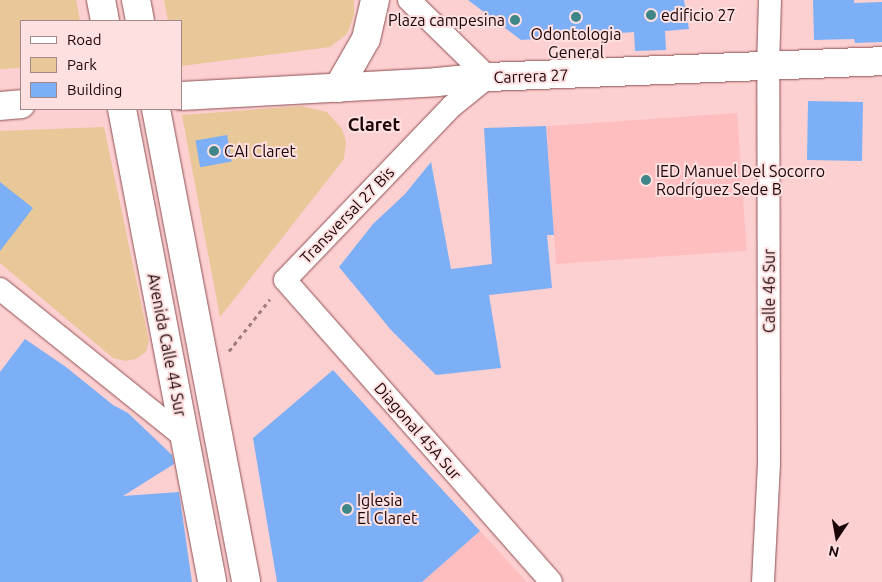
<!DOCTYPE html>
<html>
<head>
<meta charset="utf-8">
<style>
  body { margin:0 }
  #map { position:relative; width:882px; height:582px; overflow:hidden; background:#fccfd0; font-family:Ubuntu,sans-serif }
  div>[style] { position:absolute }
  .built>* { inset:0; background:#febdbf; transform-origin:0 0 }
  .green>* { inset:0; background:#e8c798 }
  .building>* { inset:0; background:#7caff6; transform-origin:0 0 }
  .path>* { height:3px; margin-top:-1.5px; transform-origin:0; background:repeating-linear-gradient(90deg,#a07c7d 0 4px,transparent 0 8px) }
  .roads { filter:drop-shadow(0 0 1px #8e4f52) drop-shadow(0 0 1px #8e4f52) }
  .street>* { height:22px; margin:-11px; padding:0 11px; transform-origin:11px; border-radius:11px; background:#fff }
  .secondary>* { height:28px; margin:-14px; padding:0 14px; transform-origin:14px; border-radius:14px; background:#fff }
  .dots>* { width:14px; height:14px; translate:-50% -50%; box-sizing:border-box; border:2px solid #ffe0e1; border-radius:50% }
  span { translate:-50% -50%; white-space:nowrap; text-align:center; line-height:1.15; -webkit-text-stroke:4px #ffe0e1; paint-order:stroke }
  .poi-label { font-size:16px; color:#1b0406 }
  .left { translate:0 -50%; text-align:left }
  .right { translate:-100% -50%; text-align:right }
  .street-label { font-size:16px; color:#1b0406 }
  .neighbourhood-label { font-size:18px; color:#1b0406; font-weight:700 }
  .legend { position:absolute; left:20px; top:20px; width:162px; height:90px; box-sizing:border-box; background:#ffe0e1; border:1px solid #a48889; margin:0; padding:6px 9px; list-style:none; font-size:15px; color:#1b0406 }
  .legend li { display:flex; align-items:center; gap:10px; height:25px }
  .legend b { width:25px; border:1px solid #a48889 }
  .north { position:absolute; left:812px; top:512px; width:50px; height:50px; -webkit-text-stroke:4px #ffe0e1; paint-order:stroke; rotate:192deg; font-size:14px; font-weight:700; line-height:20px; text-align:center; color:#1b0406 }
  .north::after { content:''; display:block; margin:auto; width:18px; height:22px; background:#1b0406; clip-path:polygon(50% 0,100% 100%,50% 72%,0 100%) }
</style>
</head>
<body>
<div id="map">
  <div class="built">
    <div style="left:737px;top:113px;width:138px;height:191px;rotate:86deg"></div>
    <div style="clip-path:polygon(480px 531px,527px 582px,422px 582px)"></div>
  </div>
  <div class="green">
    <div style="clip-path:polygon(0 0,76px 0,80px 21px,21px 21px,21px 68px,0 69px)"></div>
    <div style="clip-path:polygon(164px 0,354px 0,354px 15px,347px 34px,330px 47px,181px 66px,181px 21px,168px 21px)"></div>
    <div style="clip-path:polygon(301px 106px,327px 112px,342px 129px,346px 142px,344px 159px,220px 317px,182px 115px)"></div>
    <div style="clip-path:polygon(104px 127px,149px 341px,146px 352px,136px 359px,125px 361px,113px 358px,0 263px,0 131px)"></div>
  </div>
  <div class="building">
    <div style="clip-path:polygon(468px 0,684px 0,689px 29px,665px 31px,666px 50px,635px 51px,634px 32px,521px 40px)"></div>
    <div style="clip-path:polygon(813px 0,854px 0,854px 3px,882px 2px,882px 42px,855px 43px,854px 39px,814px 40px)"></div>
    <div style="left:808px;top:101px;width:55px;height:59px;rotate:1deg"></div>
    <div style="clip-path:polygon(546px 126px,554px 235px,547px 235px,552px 288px,489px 295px,501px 368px,436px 375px,391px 330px,339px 267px,373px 224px,405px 194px,431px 162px,451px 269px,492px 264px,484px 128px)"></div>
    <div style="left:227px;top:135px;width:27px;height:32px;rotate:80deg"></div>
    <div style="clip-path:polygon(0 182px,33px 208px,0 251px)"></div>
    <div style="clip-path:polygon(25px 339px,66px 367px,113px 405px,128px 413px,172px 455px,174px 464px,123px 496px,179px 492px,192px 582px,0 582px,0 372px)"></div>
    <div style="clip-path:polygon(333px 370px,480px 531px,422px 582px,277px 582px,253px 438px)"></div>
  </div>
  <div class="path">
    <div style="left:229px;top:351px;width:66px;rotate:-51.7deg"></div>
  </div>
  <div class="roads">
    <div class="street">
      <div style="left:409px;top:0;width:110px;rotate:44.3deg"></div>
      <div style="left:488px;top:77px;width:46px;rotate:141.1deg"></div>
      <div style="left:452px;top:106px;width:241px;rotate:133.8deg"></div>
      <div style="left:285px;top:280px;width:402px;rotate:48.6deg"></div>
      <div style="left:0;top:289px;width:238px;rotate:38.8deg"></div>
      <div style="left:763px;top:582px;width:119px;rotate:-87.1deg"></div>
      <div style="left:769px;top:463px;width:396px;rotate:-90.1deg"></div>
      <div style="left:768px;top:67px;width:67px;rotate:-88.3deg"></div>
    </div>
    <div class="secondary">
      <div style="left:101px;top:0;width:21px;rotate:79deg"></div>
      <div style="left:136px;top:0;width:21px;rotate:79deg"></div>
      <div style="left:338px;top:88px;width:56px;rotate:-60.3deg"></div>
      <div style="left:366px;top:39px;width:40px;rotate:-77deg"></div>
      <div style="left:181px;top:96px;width:256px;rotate:-3.1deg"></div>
      <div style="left:437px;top:82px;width:51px;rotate:-5.6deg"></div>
      <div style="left:488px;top:77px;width:394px;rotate:-2.3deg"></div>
      <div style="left:0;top:106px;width:21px;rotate:-5deg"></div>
      <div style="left:122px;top:109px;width:481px;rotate:79.2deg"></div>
      <div style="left:156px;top:109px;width:481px;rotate:79.2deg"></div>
    </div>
  </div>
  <div class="dots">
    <div style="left:651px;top:15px;background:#3e8687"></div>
    <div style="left:576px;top:17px;background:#3e8687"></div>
    <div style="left:515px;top:20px;background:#3e8687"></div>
    <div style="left:214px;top:151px;background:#3e8687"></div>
    <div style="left:646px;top:180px;background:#3e8687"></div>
    <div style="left:347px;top:509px;background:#3e8687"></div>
  </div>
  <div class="poi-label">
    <span class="left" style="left:661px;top:15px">edificio 27</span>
    <span class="right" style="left:505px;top:20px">Plaza campesina</span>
    <span style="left:576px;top:43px">Odontologia<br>General</span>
    <span class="left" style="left:224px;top:151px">CAI Claret</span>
    <span class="left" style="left:656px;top:180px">IED Manuel Del Socorro<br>Rodríguez Sede B</span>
    <span class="left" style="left:357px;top:509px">Iglesia<br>El Claret</span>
  </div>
  <div class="street-label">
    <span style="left:531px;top:76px;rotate:-2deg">Carrera 27</span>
    <span style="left:347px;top:215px;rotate:-46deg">Transversal 27 Bis</span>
    <span style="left:769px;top:291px;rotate:-90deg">Calle 46 Sur</span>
    <span style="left:167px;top:345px;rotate:79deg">Avenida Calle 44 Sur</span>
    <span style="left:418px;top:431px;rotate:49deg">Diagonal 45A Sur</span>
  </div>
  <div class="neighbourhood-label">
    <span style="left:374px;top:124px">Claret</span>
  </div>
  <ul class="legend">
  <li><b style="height:6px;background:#fff"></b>Road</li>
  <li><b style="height:14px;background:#e8c798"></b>Park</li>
  <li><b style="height:14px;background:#7caff6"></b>Building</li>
  </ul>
  <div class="north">N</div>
</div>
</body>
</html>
